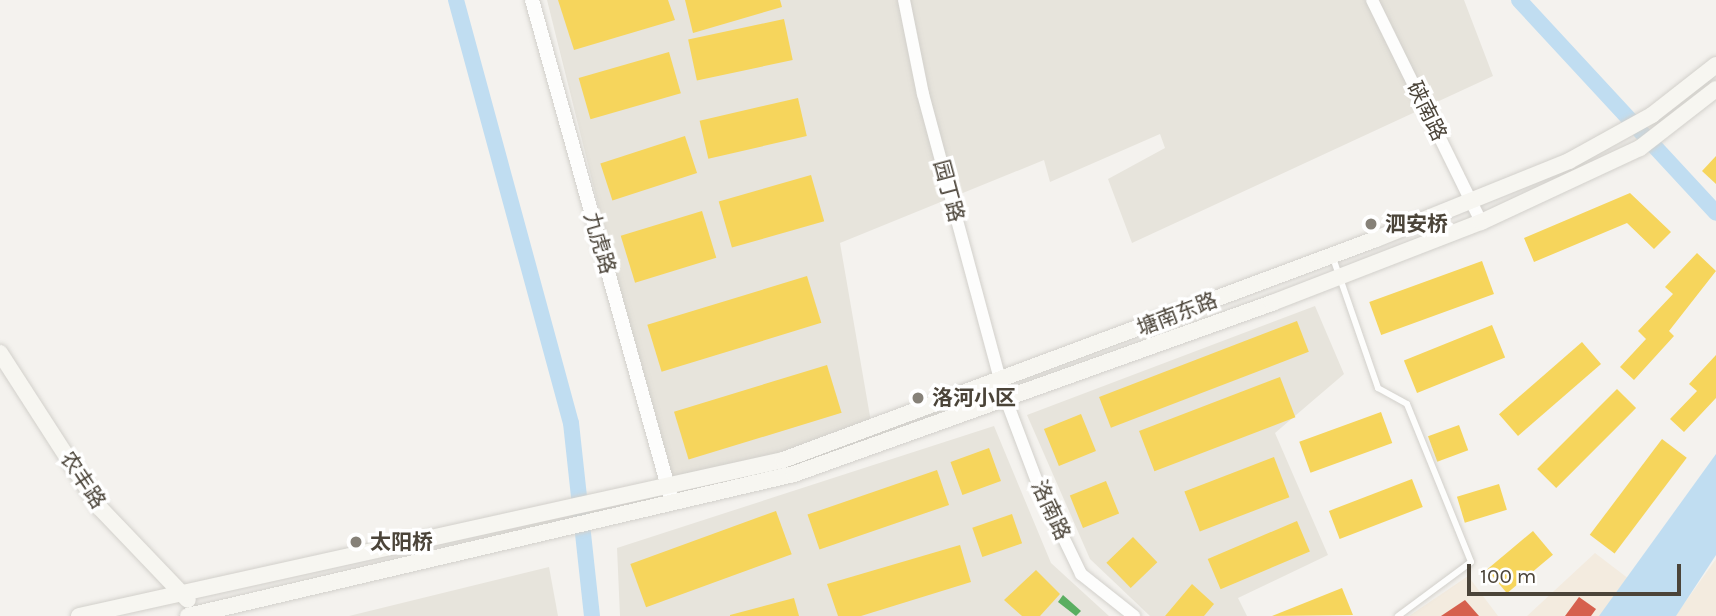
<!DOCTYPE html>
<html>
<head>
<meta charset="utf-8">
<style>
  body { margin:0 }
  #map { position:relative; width:1716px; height:616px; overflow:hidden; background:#f4f2ee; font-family:Karla,"Noto Sans SC",sans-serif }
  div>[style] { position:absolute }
  .residential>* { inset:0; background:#e7e4dc }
  .commercial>* { inset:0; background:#f3ebdf }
  .water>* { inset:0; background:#c0ddf1 }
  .homes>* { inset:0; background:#f6d55c; transform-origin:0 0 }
  .shops>* { inset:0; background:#d6604d }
  .public>* { inset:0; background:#5aae61 }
  .canal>* { height:16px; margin:-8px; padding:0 8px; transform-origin:8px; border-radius:8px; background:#c0ddf1 }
  .roads { filter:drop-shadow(0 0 2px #d2d0cb) drop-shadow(0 0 2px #d2d0cb) }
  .service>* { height:6px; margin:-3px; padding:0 3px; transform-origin:3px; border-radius:3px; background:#fdfdfc }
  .minor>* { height:12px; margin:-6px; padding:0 6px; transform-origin:6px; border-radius:6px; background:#fdfdfc }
  .tertiary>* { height:14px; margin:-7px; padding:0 7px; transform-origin:7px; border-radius:7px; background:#fdfdfc }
  .secondary>* { height:16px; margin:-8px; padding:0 8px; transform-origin:8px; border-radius:8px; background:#f7f6f1 }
  .dots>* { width:19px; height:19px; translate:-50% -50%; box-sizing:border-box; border:4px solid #fff; border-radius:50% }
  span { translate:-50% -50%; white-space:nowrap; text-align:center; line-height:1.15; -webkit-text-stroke:7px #fff; paint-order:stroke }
  .street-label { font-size:21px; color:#4b4439 }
  .poi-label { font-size:21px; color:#4b4439; font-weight:700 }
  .left { translate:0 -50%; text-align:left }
  .scale { position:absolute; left:1467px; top:564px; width:214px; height:32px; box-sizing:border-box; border:4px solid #4b4439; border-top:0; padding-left:9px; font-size:21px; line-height:24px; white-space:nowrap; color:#4b4439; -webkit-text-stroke:5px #fff; paint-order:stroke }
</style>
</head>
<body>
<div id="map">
  <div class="residential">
    <div style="clip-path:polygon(547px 0,1464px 0,1493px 76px,1132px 243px,1108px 179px,1165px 148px,1160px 134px,1050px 182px,1044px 160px,840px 243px,872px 428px,668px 485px)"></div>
    <div style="clip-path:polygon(1315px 306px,1344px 374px,1275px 433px,1328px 555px,1238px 598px,1247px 616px,1150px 616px,1090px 559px,1027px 415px)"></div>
    <div style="clip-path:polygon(994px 426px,1051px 563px,1109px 616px,620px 616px,617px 548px)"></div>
    <div style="clip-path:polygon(549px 567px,558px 616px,349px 616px)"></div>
  </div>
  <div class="commercial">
    <div style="clip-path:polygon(1595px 553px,1676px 615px,1716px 559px,1716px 616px,1527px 616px)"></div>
    <div style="clip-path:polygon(1468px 576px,1498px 616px,1409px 616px)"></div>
  </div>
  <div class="water">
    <div style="clip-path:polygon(1716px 454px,1716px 555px,1676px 616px,1599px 616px)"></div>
  </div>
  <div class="homes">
    <div style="clip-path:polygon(558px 0,668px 0,675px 20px,574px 50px)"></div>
    <div style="clip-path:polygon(685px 0,780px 0,782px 7px,693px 33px)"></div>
    <div style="left:784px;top:19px;width:42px;height:98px;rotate:78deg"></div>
    <div style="left:669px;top:52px;width:43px;height:94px;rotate:74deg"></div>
    <div style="left:798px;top:98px;width:39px;height:101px;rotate:77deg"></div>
    <div style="left:685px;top:136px;width:39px;height:89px;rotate:72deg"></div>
    <div style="clip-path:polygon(1716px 156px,1716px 184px,1702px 171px)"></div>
    <div style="left:811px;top:175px;width:48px;height:96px;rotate:74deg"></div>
    <div style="clip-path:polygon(1630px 193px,1671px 232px,1654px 249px,1627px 223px,1534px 262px,1524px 238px)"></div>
    <div style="left:702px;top:211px;width:49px;height:85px;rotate:73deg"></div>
    <div style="clip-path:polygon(1697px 253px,1716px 271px,1669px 331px,1674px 336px,1634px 380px,1620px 367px,1646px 339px,1638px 331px,1673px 294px,1665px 287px)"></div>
    <div style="left:1482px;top:261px;width:35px;height:120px;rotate:70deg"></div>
    <div style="left:807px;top:276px;width:49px;height:167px;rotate:73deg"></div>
    <div style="left:1297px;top:321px;width:33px;height:212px;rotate:69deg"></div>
    <div style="left:1492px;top:325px;width:35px;height:95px;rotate:68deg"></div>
    <div style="left:1582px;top:342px;width:29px;height:110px;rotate:49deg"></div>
    <div style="clip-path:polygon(1716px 355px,1716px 398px,1684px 432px,1670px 419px,1697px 391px,1689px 384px)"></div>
    <div style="left:827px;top:365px;width:50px;height:160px;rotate:73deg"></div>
    <div style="left:1280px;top:377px;width:43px;height:151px;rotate:69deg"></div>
    <div style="left:1617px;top:389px;width:27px;height:113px;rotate:45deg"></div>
    <div style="left:1381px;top:412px;width:33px;height:87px;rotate:70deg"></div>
    <div style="left:1081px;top:414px;width:40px;height:40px;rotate:68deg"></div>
    <div style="left:1459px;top:425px;width:27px;height:33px;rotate:70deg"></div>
    <div style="left:1662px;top:439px;width:31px;height:120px;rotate:37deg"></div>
    <div style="left:989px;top:448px;width:35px;height:41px;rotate:70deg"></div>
    <div style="left:1274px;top:457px;width:43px;height:96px;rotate:69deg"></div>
    <div style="left:937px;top:470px;width:37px;height:137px;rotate:71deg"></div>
    <div style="left:1412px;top:479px;width:30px;height:89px;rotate:69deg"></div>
    <div style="left:1106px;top:481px;width:35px;height:39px;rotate:68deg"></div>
    <div style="left:1499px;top:484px;width:27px;height:44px;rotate:73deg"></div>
    <div style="left:776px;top:511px;width:46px;height:155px;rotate:70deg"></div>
    <div style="left:1012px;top:514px;width:31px;height:42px;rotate:71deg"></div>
    <div style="left:1297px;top:521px;width:33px;height:97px;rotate:67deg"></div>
    <div style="left:1533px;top:531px;width:31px;height:60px;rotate:50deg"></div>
    <div style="left:1133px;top:537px;width:35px;height:37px;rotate:46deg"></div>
    <div style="clip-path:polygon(960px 545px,971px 582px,861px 616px,838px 616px,827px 584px)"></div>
    <div style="clip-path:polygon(1036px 570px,1060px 594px,1040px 616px,1022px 616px,1004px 600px)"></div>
    <div style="clip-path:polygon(1192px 584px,1214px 604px,1204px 616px,1165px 616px)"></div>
    <div style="clip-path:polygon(1342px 588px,1353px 615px,1272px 616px)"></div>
    <div style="clip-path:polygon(794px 598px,799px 616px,730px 616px,730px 615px)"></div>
  </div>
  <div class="shops">
    <div style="clip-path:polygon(1579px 597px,1596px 609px,1591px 616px,1565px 616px)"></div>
    <div style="clip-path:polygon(1465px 600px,1479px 616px,1441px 616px)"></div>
  </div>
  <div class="public">
    <div style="clip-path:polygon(1063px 595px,1081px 611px,1076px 616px,1058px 602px)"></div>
  </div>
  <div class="canal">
    <div style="left:456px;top:0;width:438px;rotate:74.8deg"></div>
    <div style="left:571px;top:423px;width:194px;rotate:83.8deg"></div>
    <div style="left:1519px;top:0;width:290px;rotate:47.2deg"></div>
  </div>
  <div class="roads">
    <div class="service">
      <div style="left:1332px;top:255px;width:141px;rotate:70.9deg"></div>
      <div style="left:1378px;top:388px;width:33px;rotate:29deg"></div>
      <div style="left:1407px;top:404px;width:170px;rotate:67.9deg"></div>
      <div style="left:1471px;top:562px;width:91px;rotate:143.5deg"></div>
    </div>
    <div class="minor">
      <div style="left:904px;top:0;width:96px;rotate:78.6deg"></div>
      <div style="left:923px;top:94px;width:314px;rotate:74.9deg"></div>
      <div style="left:1005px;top:397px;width:96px;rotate:69.3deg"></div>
      <div style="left:1039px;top:487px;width:97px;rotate:64.2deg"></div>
      <div style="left:1081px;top:574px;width:68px;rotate:38.4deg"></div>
      <div style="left:1372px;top:0;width:247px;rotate:63.8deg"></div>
    </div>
    <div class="tertiary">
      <div style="left:532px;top:0;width:513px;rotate:74.39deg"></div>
    </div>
    <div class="secondary">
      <div style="left:0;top:353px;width:184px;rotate:57.2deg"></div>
      <div style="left:100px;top:508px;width:127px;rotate:46.3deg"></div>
      <div style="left:79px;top:616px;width:721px;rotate:-12.49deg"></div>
      <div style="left:783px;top:460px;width:633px;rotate:-20.44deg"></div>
      <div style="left:1376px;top:239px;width:208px;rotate:-22deg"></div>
      <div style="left:1569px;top:161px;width:95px;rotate:-29deg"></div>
      <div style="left:1652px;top:115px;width:81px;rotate:-38deg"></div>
      <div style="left:188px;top:616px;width:622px;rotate:-13.19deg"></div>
      <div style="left:794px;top:474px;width:508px;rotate:-19.68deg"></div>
      <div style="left:1272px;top:303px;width:224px;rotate:-21.2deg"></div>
      <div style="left:1481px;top:222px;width:175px;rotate:-25deg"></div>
      <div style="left:1640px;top:148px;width:96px;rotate:-37.8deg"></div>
    </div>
  </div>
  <div class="dots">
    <div style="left:1371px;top:224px;background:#868178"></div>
    <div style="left:918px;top:398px;background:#868178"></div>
    <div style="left:356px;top:542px;background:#868178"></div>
  </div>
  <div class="street-label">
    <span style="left:1427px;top:111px;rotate:64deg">硖南路</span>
    <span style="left:949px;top:191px;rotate:75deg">园丁路</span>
    <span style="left:600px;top:243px;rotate:74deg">九虎路</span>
    <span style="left:1177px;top:314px;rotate:-21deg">塘南东路</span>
    <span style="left:83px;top:480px;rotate:56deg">农丰路</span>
    <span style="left:1051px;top:510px;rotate:65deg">洛南路</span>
  </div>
  <div class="poi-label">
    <span class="left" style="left:1385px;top:224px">泗安桥</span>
    <span class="left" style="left:932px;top:398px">洛河小区</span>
    <span class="left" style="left:370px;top:542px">太阳桥</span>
  </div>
  <div class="scale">100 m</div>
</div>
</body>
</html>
